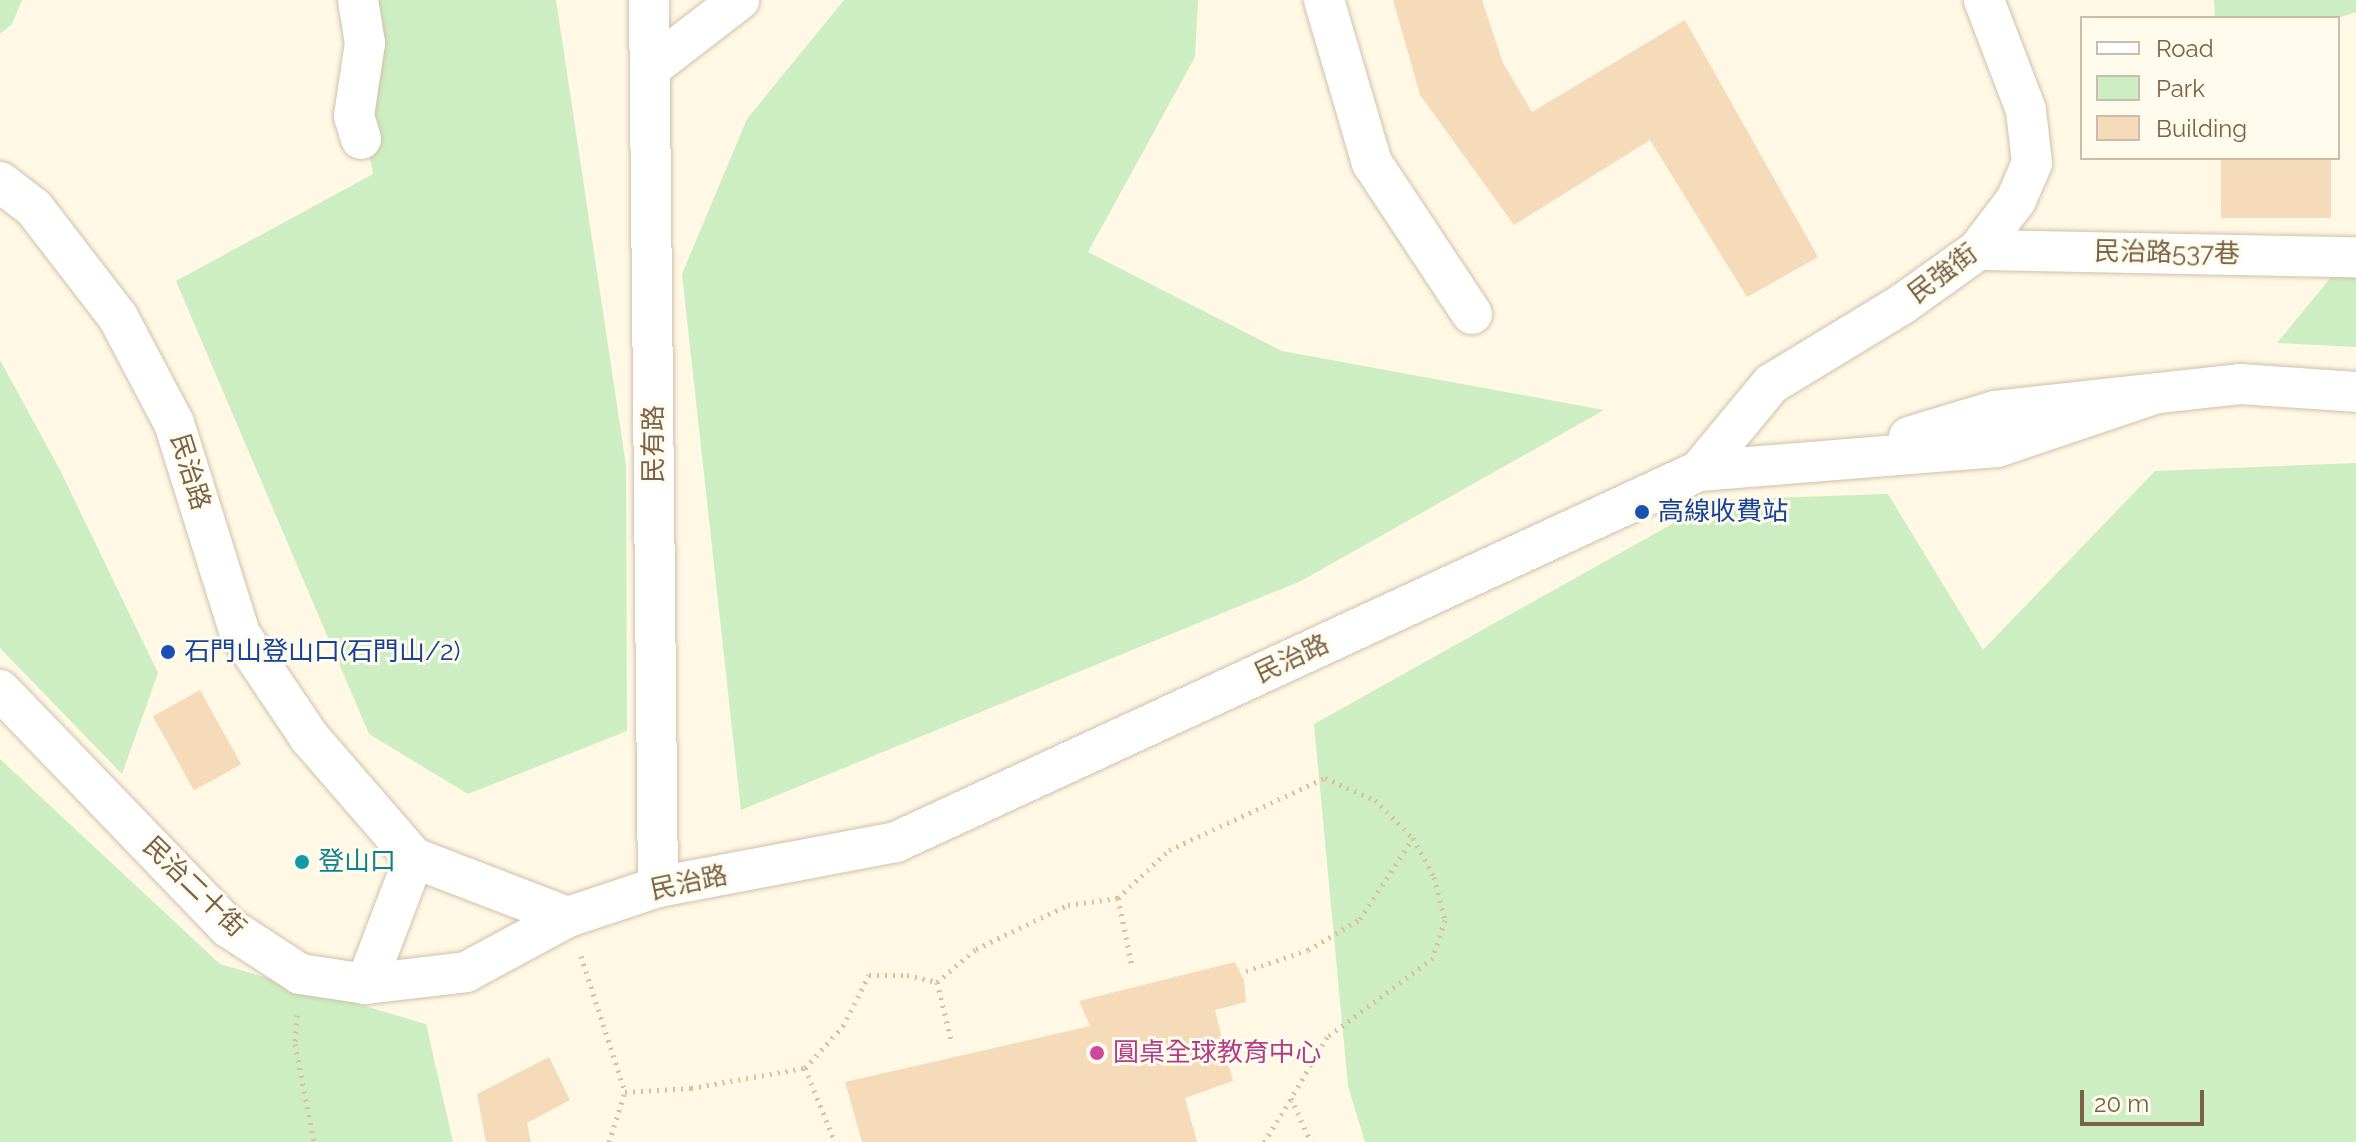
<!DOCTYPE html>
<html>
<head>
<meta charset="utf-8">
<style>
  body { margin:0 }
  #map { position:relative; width:2356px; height:1142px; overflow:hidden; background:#fef8e5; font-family:Raleway,"Noto Sans TC",sans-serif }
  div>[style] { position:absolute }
  .green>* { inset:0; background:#cdeec2 }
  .building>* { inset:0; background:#f6dbba; transform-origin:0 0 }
  .path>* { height:5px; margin-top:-2.5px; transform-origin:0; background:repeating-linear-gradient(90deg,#dcbe9d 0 2px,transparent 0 8px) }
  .roads { filter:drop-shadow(0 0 2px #d1c1a9) drop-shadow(0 0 2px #d1c1a9) }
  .minor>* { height:40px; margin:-20px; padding:0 20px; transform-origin:20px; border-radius:20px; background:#fff }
  .dots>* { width:22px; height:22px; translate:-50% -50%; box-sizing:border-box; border:4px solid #fffbed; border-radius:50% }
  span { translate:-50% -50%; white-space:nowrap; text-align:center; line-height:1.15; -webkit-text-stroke:6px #fffbed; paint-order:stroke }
  .street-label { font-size:26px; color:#7a6147 }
  .transit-label { font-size:26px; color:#164399 }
  .left { translate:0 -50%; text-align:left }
  .culture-label { font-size:26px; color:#0d838f }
  .hotel-label { font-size:26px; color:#b23c85 }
  .legend { position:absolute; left:2080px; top:16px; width:260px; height:144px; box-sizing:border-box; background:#fffbed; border:2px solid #cabdab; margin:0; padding:10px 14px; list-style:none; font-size:24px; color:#7a6147 }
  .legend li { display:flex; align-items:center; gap:16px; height:40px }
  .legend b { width:40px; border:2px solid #cabdab }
  .scale { position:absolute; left:2080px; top:1090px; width:124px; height:36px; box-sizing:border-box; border:4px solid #7a6147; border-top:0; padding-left:10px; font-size:24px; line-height:28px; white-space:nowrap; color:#7a6147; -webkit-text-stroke:6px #fffbed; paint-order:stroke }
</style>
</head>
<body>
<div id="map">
  <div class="green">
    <div style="clip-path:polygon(0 0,22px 0,12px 24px,0 34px)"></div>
    <div style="clip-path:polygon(342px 0,556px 0,626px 465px,627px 731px,468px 794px,369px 734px,176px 281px,373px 174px)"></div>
    <div style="clip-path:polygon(844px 0,1198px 0,1195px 57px,1088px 252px,1282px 351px,1604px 410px,1301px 581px,741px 810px,682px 274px,747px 119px)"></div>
    <div style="clip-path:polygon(2214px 0,2356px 0,2356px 12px,2338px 18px,2215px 18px)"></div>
    <div style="clip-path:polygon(2356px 247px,2356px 347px,2277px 343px)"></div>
    <div style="clip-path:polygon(0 360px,60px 470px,158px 673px,122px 774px,0 648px)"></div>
    <div style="clip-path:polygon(2356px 463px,2356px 1142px,1365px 1142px,1348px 1086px,1314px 724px,1715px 500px,1888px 494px,1983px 650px,2155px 471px)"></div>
    <div style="clip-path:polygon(0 759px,220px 964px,426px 1024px,453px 1142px,0 1142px)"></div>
  </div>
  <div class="building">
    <div style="clip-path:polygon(1393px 0,1482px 0,1503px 63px,1532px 112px,1685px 20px,1818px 257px,1747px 297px,1650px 140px,1514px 225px,1420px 95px)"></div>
    <div style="left:2221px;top:158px;width:110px;height:60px"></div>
    <div style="left:200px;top:690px;width:85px;height:54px;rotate:61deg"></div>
    <div style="clip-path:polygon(1235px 962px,1244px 980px,1246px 1002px,1215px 1010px,1233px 1081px,1185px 1098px,1197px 1142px,862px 1142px,845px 1082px,1090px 1026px,1079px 1001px)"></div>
    <div style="clip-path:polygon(549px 1057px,570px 1100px,527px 1123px,531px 1142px,486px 1142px,477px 1094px)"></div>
  </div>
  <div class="path">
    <div style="left:1118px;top:898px;width:69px;rotate:78.4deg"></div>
    <div style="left:581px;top:956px;width:143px;rotate:72.1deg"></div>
    <div style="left:625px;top:1092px;width:66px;rotate:-3.5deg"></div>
    <div style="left:691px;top:1088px;width:116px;rotate:-10deg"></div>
    <div style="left:805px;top:1068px;width:57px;rotate:-47.9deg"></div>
    <div style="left:843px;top:1026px;width:57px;rotate:-63deg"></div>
    <div style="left:869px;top:975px;width:38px"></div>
    <div style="left:907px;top:975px;width:31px;rotate:13deg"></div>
    <div style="left:937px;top:982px;width:51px;rotate:-40.2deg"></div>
    <div style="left:976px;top:949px;width:102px;rotate:-25.6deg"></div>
    <div style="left:1068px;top:905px;width:50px;rotate:-8deg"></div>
    <div style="left:1118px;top:898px;width:70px;rotate:-43.3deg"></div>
    <div style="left:1169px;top:850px;width:172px;rotate:-24.8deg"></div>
    <div style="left:1325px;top:778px;width:55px;rotate:23.7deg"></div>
    <div style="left:1375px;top:800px;width:54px;rotate:45deg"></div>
    <div style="left:1413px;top:838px;width:44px;rotate:61.7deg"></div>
    <div style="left:1434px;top:877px;width:44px;rotate:75.7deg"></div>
    <div style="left:1445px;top:920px;width:40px;rotate:108deg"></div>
    <div style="left:1433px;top:958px;width:132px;rotate:143.3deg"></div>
    <div style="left:1327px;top:1037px;width:71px;rotate:120.5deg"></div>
    <div style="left:1291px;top:1098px;width:48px;rotate:65.6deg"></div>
    <div style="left:1246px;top:971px;width:65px;rotate:-18.7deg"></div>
    <div style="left:1308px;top:950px;width:61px;rotate:-30.8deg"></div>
    <div style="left:1360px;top:919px;width:97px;rotate:-56.8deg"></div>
    <div style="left:937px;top:982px;width:64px;rotate:76.4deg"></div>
    <div style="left:297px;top:1015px;width:29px;rotate:94deg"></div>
    <div style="left:295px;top:1044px;width:100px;rotate:79deg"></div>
    <div style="left:805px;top:1068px;width:80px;rotate:67.9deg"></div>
    <div style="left:609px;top:1142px;width:52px;rotate:-72.3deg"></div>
    <div style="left:1264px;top:1142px;width:51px;rotate:-57.9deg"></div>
  </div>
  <div class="roads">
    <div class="minor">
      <div style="left:358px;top:0;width:44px;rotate:80.8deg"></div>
      <div style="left:365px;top:43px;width:74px;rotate:98.6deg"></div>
      <div style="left:354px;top:116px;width:24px;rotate:73deg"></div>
      <div style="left:649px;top:0;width:887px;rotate:89.42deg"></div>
      <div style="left:1324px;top:0;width:170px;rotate:73.6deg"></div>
      <div style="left:1372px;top:163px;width:181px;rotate:56.5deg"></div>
      <div style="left:652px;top:67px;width:110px;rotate:-37.6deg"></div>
      <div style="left:0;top:182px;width:43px;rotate:37.4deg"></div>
      <div style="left:34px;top:208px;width:138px;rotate:52.4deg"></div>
      <div style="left:118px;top:317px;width:120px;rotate:62.2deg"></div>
      <div style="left:174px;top:423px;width:221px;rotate:72.6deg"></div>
      <div style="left:240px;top:634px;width:125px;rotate:56.1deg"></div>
      <div style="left:310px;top:738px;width:159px;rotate:49.1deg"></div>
      <div style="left:414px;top:858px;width:165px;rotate:21deg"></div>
      <div style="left:568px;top:917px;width:95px;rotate:-18.4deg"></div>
      <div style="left:658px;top:887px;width:242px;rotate:-10.7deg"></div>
      <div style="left:896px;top:842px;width:885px;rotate:-24.8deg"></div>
      <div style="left:1699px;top:471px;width:299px;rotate:-4.6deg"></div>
      <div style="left:1997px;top:447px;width:169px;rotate:-18.6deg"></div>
      <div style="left:1978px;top:250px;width:378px;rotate:1.1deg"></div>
      <div style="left:1909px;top:437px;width:90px;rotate:-16.8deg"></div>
      <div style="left:1995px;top:411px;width:246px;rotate:-6.3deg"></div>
      <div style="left:2240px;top:384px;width:116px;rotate:3.9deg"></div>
      <div style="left:1699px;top:471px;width:113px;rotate:-50.4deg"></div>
      <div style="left:1771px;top:384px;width:152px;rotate:-31.3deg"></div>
      <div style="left:1901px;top:305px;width:95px;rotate:-35.5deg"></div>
      <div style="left:1978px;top:250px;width:63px;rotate:-52.8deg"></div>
      <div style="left:2016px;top:200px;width:40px;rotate:-66.6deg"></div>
      <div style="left:2032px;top:163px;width:53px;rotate:-96.5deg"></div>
      <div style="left:2026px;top:110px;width:118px;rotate:-110.9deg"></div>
      <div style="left:0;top:690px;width:329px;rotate:46.1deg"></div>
      <div style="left:228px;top:927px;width:86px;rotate:33.1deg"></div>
      <div style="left:300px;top:974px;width:67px;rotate:8.6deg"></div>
      <div style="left:366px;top:984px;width:101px;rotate:-6.8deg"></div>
      <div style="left:466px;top:972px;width:116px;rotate:-28.3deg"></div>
      <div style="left:366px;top:984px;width:135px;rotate:-69.1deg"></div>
    </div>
  </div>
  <div class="dots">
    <div style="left:1642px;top:512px;background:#1a4fb4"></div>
    <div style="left:168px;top:652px;background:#1a4fb4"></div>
    <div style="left:302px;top:862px;background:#0f9aa8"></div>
    <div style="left:1097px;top:1053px;background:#d1479c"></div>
  </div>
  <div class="street-label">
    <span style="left:2167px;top:253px;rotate:1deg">民治路537巷</span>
    <span style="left:1943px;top:274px;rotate:-37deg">民強街</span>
    <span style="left:654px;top:444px;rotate:-90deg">民有路</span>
    <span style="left:190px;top:472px;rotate:73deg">民治路</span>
    <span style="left:1292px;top:659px;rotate:-25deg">民治路</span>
    <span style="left:689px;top:883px;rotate:-12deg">民治路</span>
    <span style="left:194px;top:887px;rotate:44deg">民治二十街</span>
  </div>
  <div class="transit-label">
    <span class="left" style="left:1658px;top:512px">高線收費站</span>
    <span class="left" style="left:184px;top:652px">石門山登山口(石門山/2)</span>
  </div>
  <div class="culture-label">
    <span class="left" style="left:318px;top:862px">登山口</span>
  </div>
  <div class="hotel-label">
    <span class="left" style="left:1113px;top:1053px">圓桌全球教育中心</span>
  </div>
  <ul class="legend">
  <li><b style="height:10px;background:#fff"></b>Road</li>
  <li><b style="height:22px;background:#cdeec2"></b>Park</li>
  <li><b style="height:22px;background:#f6dbba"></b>Building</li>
  </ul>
  <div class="scale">20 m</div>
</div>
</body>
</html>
